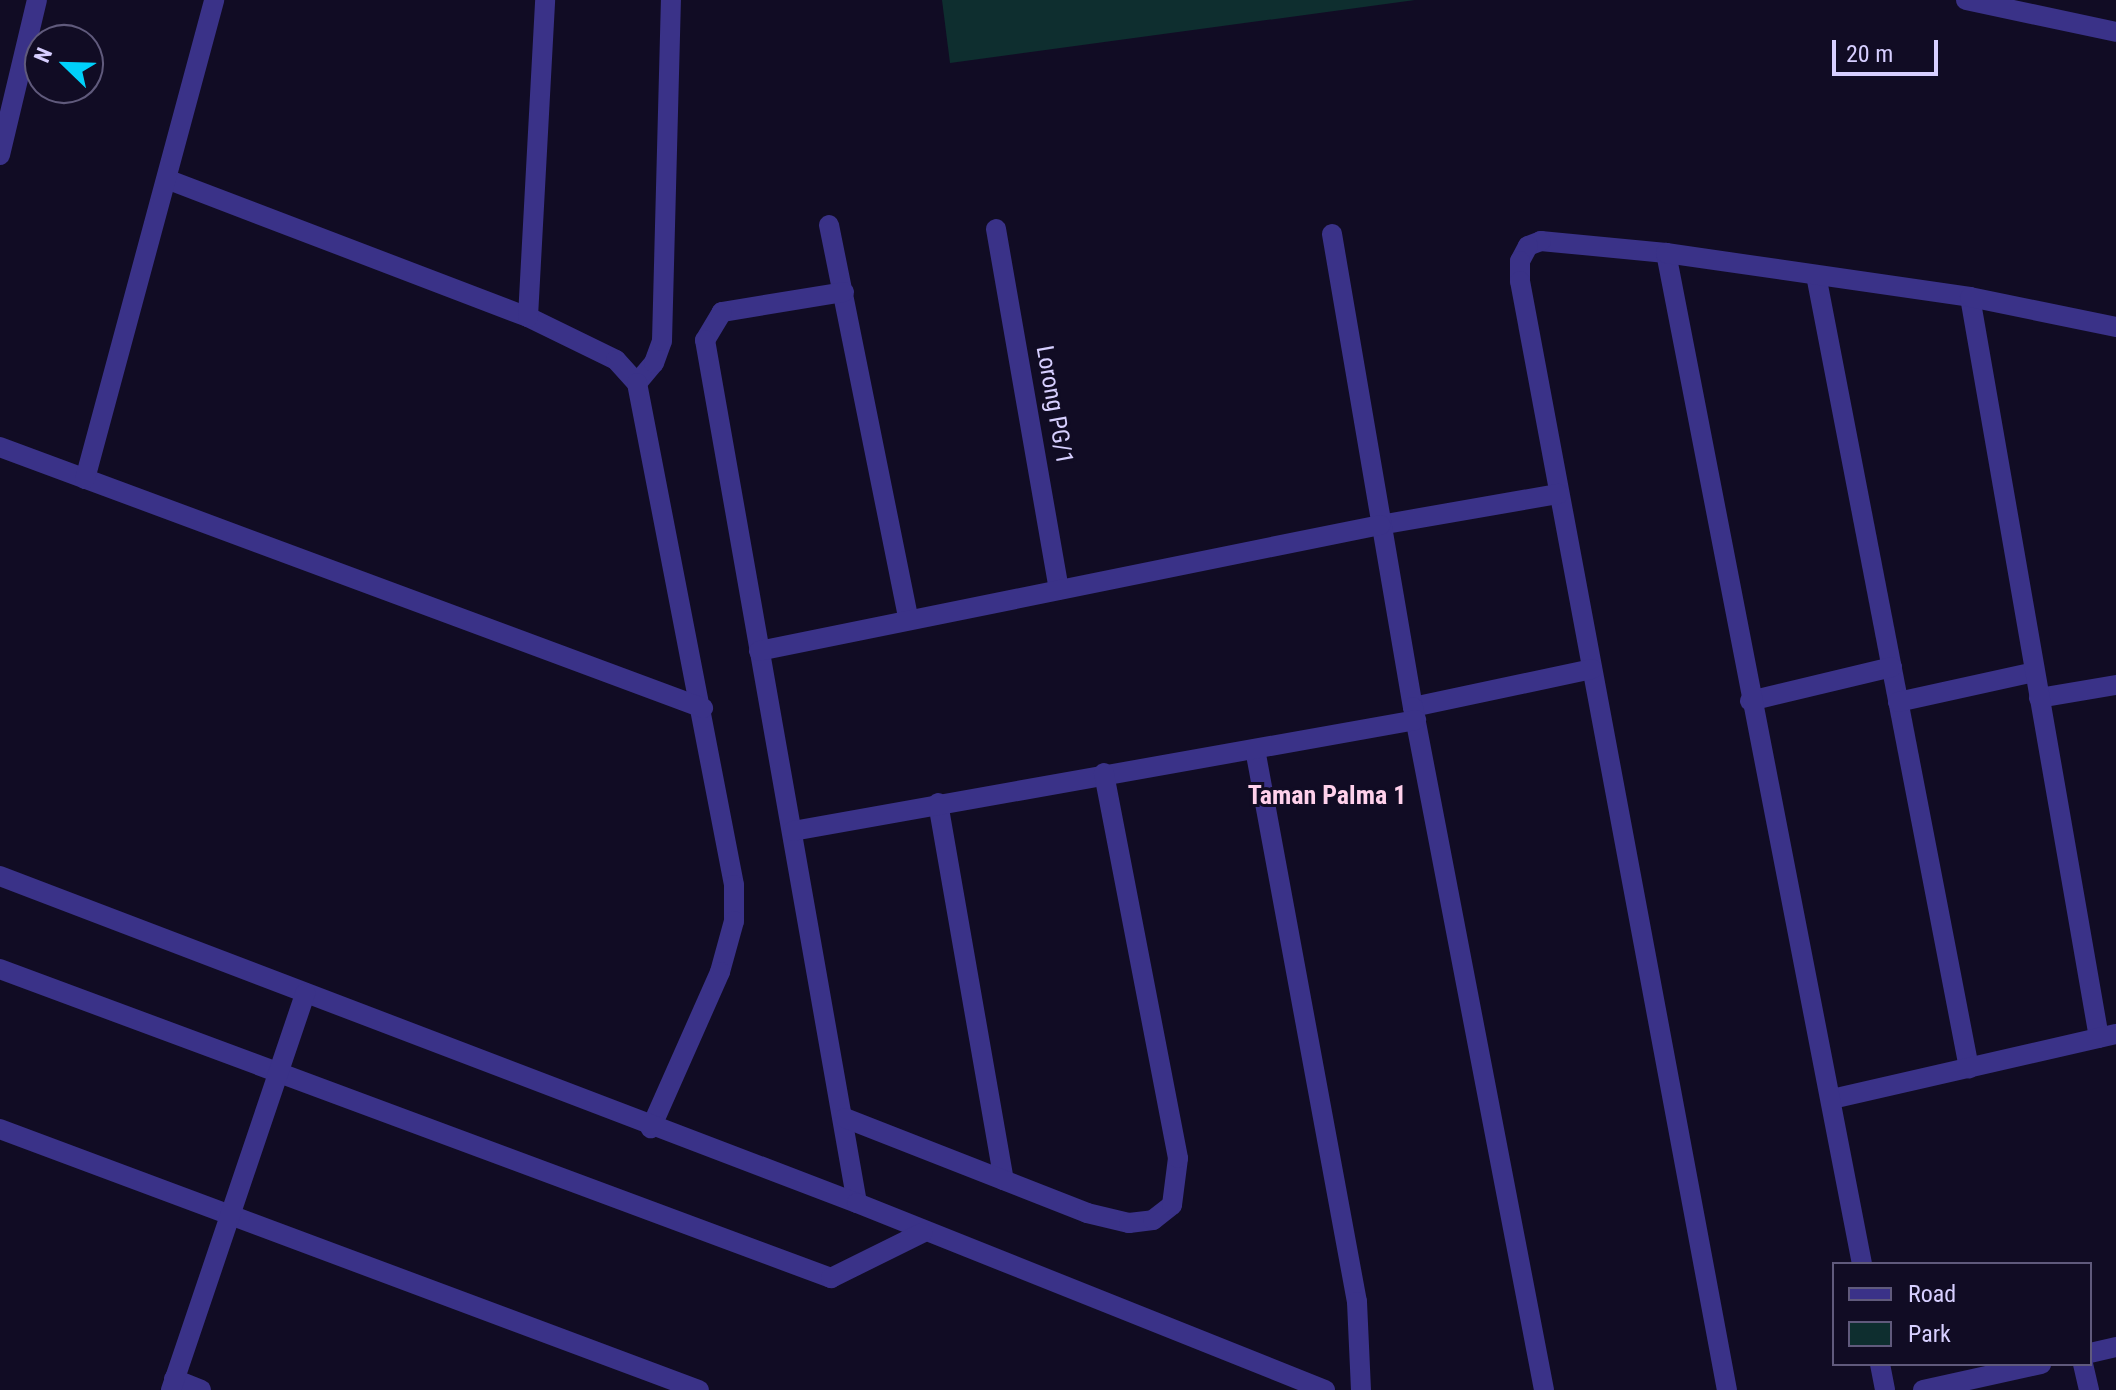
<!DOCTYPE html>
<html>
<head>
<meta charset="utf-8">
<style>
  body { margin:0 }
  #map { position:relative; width:2116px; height:1390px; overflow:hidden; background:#110c24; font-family:"Roboto Condensed",sans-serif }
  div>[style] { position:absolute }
  .green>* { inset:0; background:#0e2e2f }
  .service>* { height:20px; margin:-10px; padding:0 10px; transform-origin:10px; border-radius:10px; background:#3a3288 }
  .minor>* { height:20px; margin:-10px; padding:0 10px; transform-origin:10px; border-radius:10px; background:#3a3288 }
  span { translate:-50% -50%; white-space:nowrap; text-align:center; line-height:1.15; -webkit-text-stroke:6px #110c24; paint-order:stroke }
  .street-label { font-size:24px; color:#d7cfff }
  .neighbourhood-label { font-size:26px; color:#ffd1eb; font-weight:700 }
  .legend { position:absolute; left:1832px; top:1262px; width:260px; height:104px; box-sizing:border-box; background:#110c24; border:2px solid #605a7c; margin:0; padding:10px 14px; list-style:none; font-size:24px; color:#d7cfff }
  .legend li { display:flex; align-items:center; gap:16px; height:40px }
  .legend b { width:40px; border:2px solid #605a7c }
  .north { position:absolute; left:24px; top:24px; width:80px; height:80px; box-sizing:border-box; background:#110c24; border:2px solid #605a7c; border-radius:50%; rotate:293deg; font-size:22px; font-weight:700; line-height:32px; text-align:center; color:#d7cfff }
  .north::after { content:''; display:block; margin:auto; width:28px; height:36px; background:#00d1fa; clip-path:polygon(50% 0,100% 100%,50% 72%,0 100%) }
  .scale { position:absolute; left:1832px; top:40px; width:106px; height:36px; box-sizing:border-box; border:4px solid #d7cfff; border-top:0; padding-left:10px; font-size:24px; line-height:28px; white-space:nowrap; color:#d7cfff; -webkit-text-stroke:6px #110c24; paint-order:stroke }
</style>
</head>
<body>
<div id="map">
  <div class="green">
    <div style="clip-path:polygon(942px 0,1415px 0,950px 63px)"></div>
  </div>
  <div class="service">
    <div style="left:0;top:155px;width:159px;rotate:-76.6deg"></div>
    <div style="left:829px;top:225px;width:403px;rotate:78.6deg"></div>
    <div style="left:1666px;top:253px;width:126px;rotate:-174.5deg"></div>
    <div style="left:1541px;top:241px;width:14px;rotate:159deg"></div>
    <div style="left:1528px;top:246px;width:17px;rotate:118deg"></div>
    <div style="left:1520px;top:261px;width:20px;rotate:90deg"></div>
    <div style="left:1520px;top:281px;width:1128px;rotate:79.43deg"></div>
    <div style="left:1816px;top:275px;width:808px;rotate:79.08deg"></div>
    <div style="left:637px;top:383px;width:26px;rotate:-50deg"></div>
    <div style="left:654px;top:363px;width:23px;rotate:-70deg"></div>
    <div style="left:662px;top:341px;width:341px;rotate:-88.5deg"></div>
    <div style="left:1380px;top:525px;width:181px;rotate:-9.9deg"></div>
    <div style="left:2039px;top:698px;width:78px;rotate:-9.6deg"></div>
    <div style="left:1750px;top:701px;width:146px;rotate:-13.5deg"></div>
    <div style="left:1898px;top:702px;width:140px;rotate:-12.4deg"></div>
    <div style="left:1413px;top:707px;width:183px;rotate:-12deg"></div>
    <div style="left:1255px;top:749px;width:562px;rotate:79.55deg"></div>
    <div style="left:1357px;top:1302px;width:88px;rotate:87.4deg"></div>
    <div style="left:938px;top:803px;width:383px;rotate:80.1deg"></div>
    <div style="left:0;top:1129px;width:746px;rotate:20.48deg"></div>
  </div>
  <div class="minor">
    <div style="left:1966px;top:0;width:153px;rotate:12deg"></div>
    <div style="left:169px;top:180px;width:384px;rotate:20.9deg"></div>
    <div style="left:528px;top:317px;width:98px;rotate:26deg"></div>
    <div style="left:616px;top:360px;width:31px;rotate:48deg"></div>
    <div style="left:637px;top:383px;width:511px;rotate:79.06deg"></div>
    <div style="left:734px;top:885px;width:36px;rotate:90deg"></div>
    <div style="left:734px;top:921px;width:53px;rotate:105.4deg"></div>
    <div style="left:720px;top:972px;width:171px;rotate:113.9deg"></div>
    <div style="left:996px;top:229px;width:366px;rotate:80.1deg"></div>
    <div style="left:1332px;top:234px;width:480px;rotate:80.3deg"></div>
    <div style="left:1413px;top:707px;width:695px;rotate:79.14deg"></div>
    <div style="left:844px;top:292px;width:124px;rotate:170.7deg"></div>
    <div style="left:722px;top:312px;width:33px;rotate:121deg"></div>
    <div style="left:705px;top:340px;width:876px;rotate:80.01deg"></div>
    <div style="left:1970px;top:297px;width:752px;rotate:80.12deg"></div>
    <div style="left:528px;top:317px;width:317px;rotate:-86.9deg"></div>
    <div style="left:0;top:447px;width:750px;rotate:20.37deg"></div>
    <div style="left:85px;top:479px;width:496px;rotate:-74.9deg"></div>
    <div style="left:759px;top:651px;width:634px;rotate:-11.47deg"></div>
    <div style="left:793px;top:831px;width:633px;rotate:-10.1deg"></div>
    <div style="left:0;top:876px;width:917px;rotate:20.89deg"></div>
    <div style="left:857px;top:1203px;width:504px;rotate:21.78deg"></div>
    <div style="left:0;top:969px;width:887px;rotate:20.4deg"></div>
    <div style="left:831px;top:1278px;width:102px;rotate:-26.3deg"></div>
    <div style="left:1832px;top:1099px;width:291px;rotate:-12.9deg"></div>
    <div style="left:845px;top:1118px;width:260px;rotate:21.4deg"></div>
    <div style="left:1087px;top:1213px;width:43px;rotate:13.4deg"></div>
    <div style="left:1129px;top:1223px;width:24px;rotate:-7deg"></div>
    <div style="left:1153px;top:1220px;width:24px;rotate:-38deg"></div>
    <div style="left:1172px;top:1205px;width:47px;rotate:-82.7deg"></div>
    <div style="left:1178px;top:1158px;width:392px;rotate:-100.9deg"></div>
    <div style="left:1862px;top:1264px;width:1030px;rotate:-100.97deg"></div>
    <div style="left:1666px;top:253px;width:307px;rotate:8.2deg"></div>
    <div style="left:1970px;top:297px;width:149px;rotate:11.6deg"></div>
    <div style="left:2090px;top:1353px;width:27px;rotate:-13deg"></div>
    <div style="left:1880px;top:1364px;width:26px;rotate:79deg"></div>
    <div style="left:2083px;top:1364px;width:27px;rotate:77deg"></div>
    <div style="left:174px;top:1379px;width:29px;rotate:22deg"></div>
    <div style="left:171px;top:1390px;width:419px;rotate:-71.3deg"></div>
    <div style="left:1923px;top:1390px;width:121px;rotate:-12.4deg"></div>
  </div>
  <div class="street-label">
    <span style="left:1054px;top:405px;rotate:80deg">Lorong PG/1</span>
  </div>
  <div class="neighbourhood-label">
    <span style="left:1327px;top:796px">Taman Palma 1</span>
  </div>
  <ul class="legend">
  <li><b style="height:10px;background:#3a3288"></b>Road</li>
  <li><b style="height:22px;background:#0e2e2f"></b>Park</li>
  </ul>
  <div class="north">N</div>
  <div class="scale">20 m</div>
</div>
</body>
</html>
